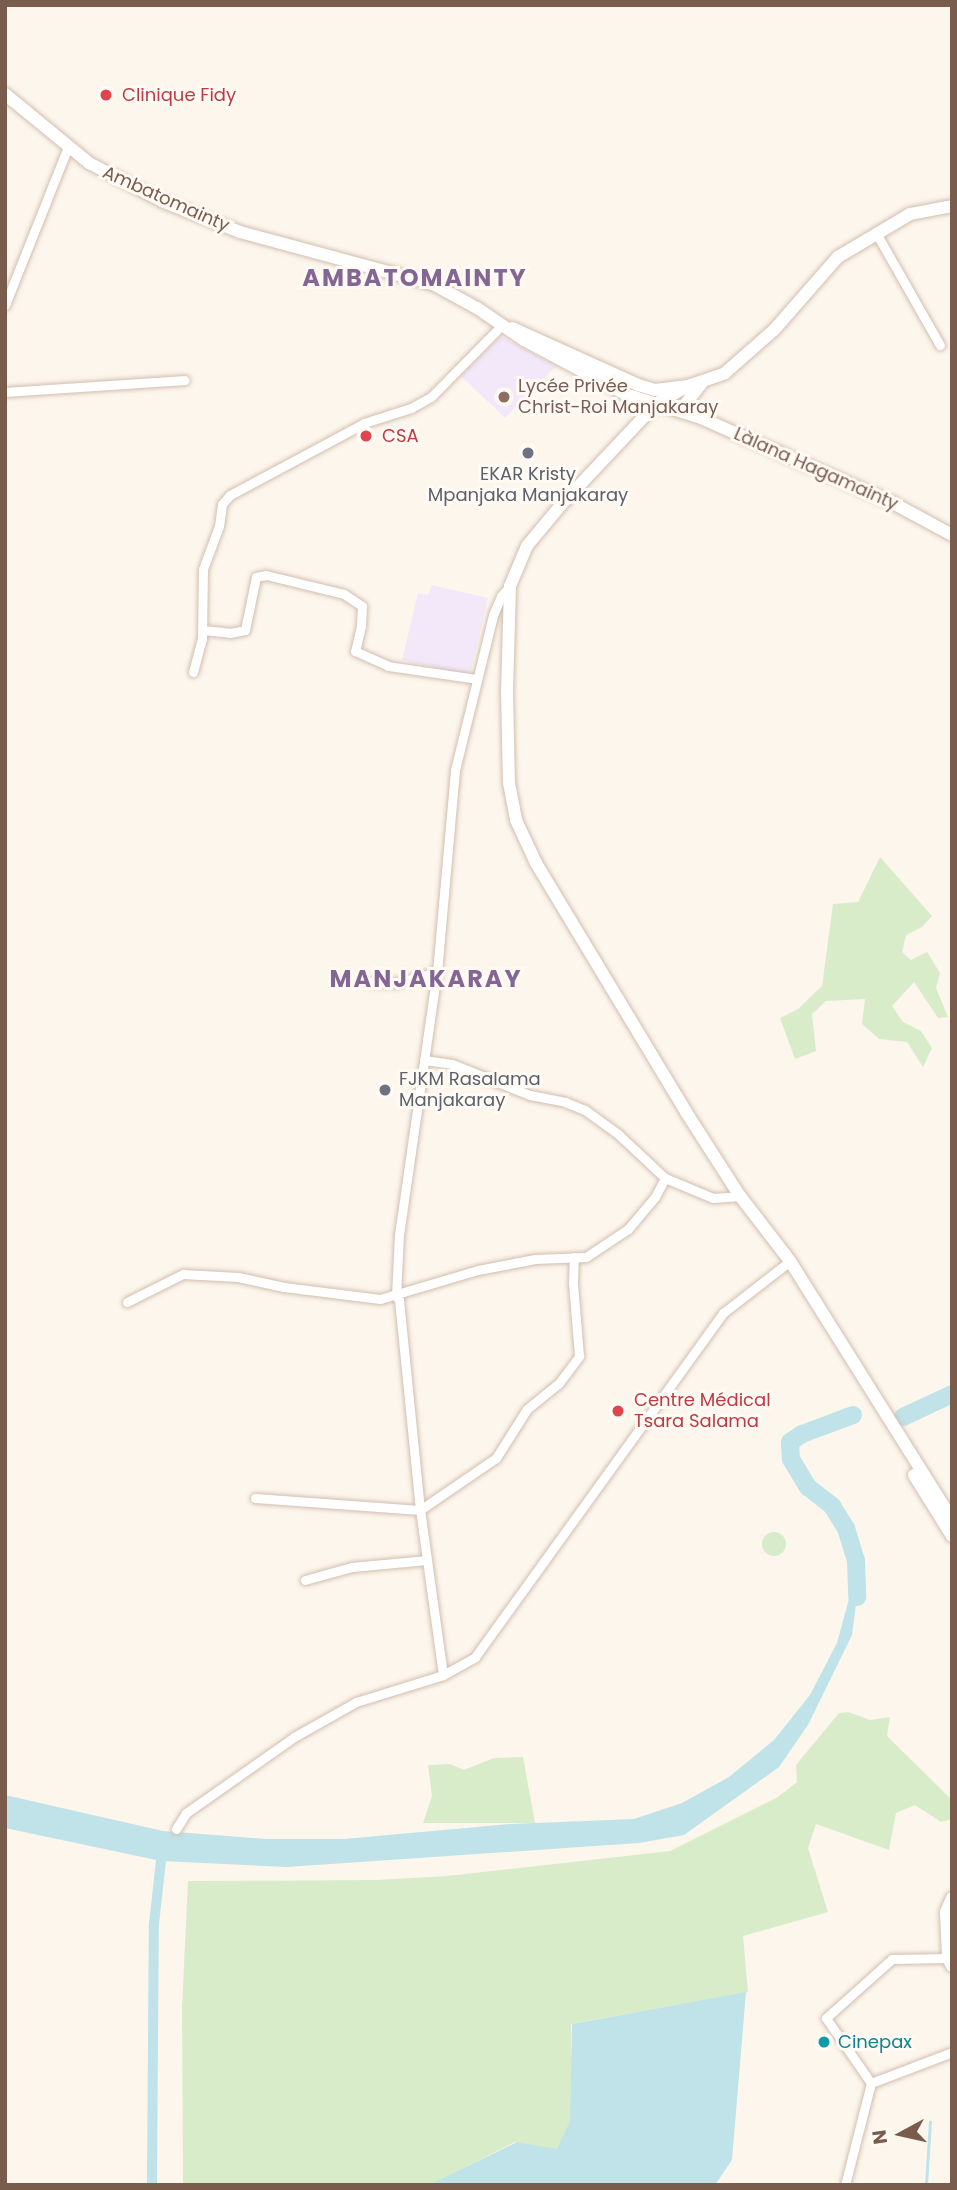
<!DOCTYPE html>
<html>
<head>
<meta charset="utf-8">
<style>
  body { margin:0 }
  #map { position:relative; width:957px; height:2190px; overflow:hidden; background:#fdf6ec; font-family:Poppins,sans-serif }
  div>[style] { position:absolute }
  .education>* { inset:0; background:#f3e8fa }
  .green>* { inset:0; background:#d8ecc9 }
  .round { border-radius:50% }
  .water>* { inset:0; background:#bfe3e8 }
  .stream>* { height:2.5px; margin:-1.25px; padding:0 1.25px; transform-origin:1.25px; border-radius:1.25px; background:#bfe3e8 }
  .canal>* { height:10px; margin:-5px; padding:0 5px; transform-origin:5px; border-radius:5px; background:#bfe3e8 }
  .river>* { height:18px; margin:-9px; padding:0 9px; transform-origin:9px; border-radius:9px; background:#bfe3e8 }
  .roads { filter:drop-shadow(0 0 2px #d1beb0) drop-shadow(0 0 2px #d1beb0) }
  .street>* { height:9px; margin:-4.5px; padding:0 4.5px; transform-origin:4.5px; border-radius:4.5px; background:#fff }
  .secondary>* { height:12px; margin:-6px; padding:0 6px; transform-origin:6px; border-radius:6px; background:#fff }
  .dots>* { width:19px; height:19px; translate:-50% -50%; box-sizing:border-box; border:4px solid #fffaf3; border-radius:50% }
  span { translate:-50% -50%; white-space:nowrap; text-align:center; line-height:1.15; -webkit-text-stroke:6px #fffaf3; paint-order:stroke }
  .health-label { font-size:18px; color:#be3a42 }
  .left { translate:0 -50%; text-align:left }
  .street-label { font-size:18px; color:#7a5c4d }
  .education-label { font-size:18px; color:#785e54 }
  .worship-label { font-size:18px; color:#5b616d }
  .culture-label { font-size:18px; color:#0d838f }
  .district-label { font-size:24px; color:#846695; font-weight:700; letter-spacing:2px }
  .frame { position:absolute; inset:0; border:7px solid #7a5c4d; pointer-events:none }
  .north { position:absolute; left:866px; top:2099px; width:70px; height:70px; -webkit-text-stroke:5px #fffaf3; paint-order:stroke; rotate:262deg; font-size:19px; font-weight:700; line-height:28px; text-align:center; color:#7a5c4d }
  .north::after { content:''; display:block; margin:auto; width:24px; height:32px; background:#7a5c4d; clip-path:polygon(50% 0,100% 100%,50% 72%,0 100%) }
</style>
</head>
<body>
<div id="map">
  <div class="education">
    <div style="clip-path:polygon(500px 336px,556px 366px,505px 418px,461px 376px)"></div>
    <div style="clip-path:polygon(432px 585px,488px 598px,470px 675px,402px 660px,418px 593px,428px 595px)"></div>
  </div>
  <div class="green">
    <div style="clip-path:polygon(880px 857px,932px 916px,922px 927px,906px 935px,902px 952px,911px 960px,927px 952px,940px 973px,936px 988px,948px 1017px,938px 1018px,914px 982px,892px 1006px,903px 1022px,921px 1031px,932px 1048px,923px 1067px,907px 1042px,879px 1039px,862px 1024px,865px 999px,826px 1001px,812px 1014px,816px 1051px,795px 1059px,780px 1018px,798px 1009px,822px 986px,833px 904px,858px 902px)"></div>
    <div class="round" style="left:762px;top:1532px;width:24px;height:24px"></div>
    <div style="clip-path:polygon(848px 1712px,870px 1720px,890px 1717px,887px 1736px,952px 1800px,952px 1819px,941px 1822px,915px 1805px,896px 1813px,889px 1850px,816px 1824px,808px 1848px,828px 1912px,743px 1936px,748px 1992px,571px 2024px,572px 2117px,558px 2150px,515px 2142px,431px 2185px,183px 2185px,182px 2007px,188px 1881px,377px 1880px,447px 1876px,670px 1851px,778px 1797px,797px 1782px,796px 1765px,839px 1713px)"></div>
    <div style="clip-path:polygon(523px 1757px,535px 1823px,423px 1823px,432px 1796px,428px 1765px,450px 1764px,464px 1770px,494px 1758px)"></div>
  </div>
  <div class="water">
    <div style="clip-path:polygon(850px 1595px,857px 1597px,852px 1635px,808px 1725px,779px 1767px,684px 1835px,639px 1843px,287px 1867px,161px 1861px,5px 1828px,5px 1795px,163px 1831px,267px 1839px,344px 1839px,511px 1824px,634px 1819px,682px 1803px,729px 1777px,774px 1740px,810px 1695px,837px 1643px)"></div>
    <div style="clip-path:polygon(746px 1992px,732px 2160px,715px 2185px,429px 2185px,517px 2142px,557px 2149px,570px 2121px,572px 2024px)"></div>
  </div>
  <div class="stream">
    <div style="left:926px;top:2185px;width:63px;rotate:-86.4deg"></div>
  </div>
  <div class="canal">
    <div style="left:152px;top:2185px;width:261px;rotate:-89.6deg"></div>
    <div style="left:154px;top:1924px;width:63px;rotate:-83.7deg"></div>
  </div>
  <div class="river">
    <div style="left:853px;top:1415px;width:54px;rotate:159.6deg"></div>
    <div style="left:802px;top:1434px;width:14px;rotate:146deg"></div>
    <div style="left:790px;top:1442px;width:17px;rotate:87deg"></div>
    <div style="left:791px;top:1459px;width:33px;rotate:59deg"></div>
    <div style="left:808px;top:1487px;width:31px;rotate:38deg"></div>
    <div style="left:832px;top:1506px;width:26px;rotate:58deg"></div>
    <div style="left:846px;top:1528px;width:34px;rotate:73deg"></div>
    <div style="left:856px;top:1560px;width:37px;rotate:88deg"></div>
    <div style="left:903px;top:1417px;width:54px;rotate:-25.1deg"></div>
  </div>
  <div class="roads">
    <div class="street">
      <div style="left:876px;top:233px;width:129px;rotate:60.3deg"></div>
      <div style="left:5px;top:305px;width:170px;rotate:-68.3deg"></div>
      <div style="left:5px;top:392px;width:180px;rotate:-3.8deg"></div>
      <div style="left:203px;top:630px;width:27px;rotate:6deg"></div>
      <div style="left:230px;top:633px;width:15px;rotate:-11deg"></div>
      <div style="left:245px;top:630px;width:54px;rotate:-78.3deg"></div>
      <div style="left:256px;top:577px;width:10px;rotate:-11deg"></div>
      <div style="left:266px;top:575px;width:80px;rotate:13.7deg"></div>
      <div style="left:344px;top:594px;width:22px;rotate:34deg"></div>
      <div style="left:362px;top:606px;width:20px;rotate:93deg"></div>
      <div style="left:361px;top:626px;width:26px;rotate:103deg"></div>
      <div style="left:355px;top:651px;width:36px;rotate:24deg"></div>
      <div style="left:388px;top:666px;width:90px;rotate:8.3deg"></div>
      <div style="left:193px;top:672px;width:34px;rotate:-75deg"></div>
      <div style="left:202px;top:639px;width:70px;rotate:-89.2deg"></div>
      <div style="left:203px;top:569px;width:46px;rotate:-69.6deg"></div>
      <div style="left:219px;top:526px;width:22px;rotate:-82deg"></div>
      <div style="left:222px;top:504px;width:12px;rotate:-48deg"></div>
      <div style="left:230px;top:495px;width:152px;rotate:-28.2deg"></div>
      <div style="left:364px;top:423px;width:49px;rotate:-17.7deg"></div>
      <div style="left:411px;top:408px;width:23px;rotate:-29deg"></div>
      <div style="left:431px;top:397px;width:101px;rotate:-45.4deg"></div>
      <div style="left:369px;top:982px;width:28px;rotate:2deg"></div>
      <div style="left:397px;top:983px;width:41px;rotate:-15.4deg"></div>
      <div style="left:424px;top:1060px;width:28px;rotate:8deg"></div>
      <div style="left:452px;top:1064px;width:84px;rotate:21.7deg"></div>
      <div style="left:530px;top:1095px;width:36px;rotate:11deg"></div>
      <div style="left:565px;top:1102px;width:22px;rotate:22deg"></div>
      <div style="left:585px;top:1110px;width:41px;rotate:36deg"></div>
      <div style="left:618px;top:1134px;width:64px;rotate:43.1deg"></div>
      <div style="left:665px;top:1178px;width:52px;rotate:22.6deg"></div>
      <div style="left:713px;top:1198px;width:27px;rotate:-4deg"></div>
      <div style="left:127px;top:1302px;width:63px;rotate:-26.6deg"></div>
      <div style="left:183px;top:1274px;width:55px;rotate:3.1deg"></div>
      <div style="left:238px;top:1277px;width:47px;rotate:12.3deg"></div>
      <div style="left:284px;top:1287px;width:97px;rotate:7.1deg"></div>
      <div style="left:380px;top:1299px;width:102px;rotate:-16.5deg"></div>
      <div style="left:478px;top:1270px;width:58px;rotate:-10.9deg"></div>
      <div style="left:535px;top:1259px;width:51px;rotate:-2.2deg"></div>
      <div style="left:586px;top:1257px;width:50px;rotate:-33.7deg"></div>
      <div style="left:628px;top:1229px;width:42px;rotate:-49.8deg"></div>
      <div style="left:655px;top:1197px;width:21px;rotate:-62deg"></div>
      <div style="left:255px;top:1498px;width:165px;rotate:4.2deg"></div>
      <div style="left:420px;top:1510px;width:92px;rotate:-34.4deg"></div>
      <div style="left:496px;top:1458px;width:58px;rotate:-57.7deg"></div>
      <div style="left:527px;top:1409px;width:41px;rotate:-39.1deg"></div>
      <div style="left:559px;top:1383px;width:34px;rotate:-53deg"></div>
      <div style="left:579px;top:1356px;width:73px;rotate:-94.7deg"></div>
      <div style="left:573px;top:1283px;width:26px;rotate:-88deg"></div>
      <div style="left:305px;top:1580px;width:49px;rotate:-15.5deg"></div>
      <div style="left:352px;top:1567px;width:75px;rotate:-5.3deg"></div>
      <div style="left:443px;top:1675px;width:167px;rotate:-97.9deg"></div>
      <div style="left:420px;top:1510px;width:211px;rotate:-95.7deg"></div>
      <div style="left:399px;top:1300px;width:5px;rotate:-127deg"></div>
      <div style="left:396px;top:1296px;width:61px;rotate:-87.2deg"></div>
      <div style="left:399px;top:1235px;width:266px;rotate:-81.8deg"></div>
      <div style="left:437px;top:972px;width:203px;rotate:-84.9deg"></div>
      <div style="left:455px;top:770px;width:160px;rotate:-76.2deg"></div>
      <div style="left:493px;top:615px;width:21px;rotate:-67deg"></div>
      <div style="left:501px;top:596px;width:13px;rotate:-48deg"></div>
      <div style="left:176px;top:1829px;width:19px;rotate:-58deg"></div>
      <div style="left:186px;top:1813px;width:132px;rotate:-35.1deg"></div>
      <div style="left:294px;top:1737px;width:71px;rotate:-29.4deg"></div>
      <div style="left:356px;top:1702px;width:91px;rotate:-17.2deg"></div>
      <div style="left:443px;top:1675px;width:37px;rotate:-29deg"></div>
      <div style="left:475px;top:1657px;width:424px;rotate:-54.2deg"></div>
      <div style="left:723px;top:1313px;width:85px;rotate:-37.8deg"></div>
      <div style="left:871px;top:2083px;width:79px;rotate:-124.7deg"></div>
      <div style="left:826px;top:2018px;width:89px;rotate:-41.8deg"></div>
      <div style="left:892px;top:1959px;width:56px;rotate:-1deg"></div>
      <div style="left:845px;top:2185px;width:105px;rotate:-75.7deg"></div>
      <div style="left:871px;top:2083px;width:87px;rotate:-20.9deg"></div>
    </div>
    <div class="secondary">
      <div style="left:5px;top:94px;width:109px;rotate:39.4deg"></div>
      <div style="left:89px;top:163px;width:85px;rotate:27.5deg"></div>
      <div style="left:164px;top:202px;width:82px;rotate:21.5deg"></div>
      <div style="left:240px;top:232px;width:200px;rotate:15.1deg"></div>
      <div style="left:433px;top:284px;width:50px;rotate:28.6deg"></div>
      <div style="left:477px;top:308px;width:57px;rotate:34.2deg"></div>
      <div style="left:524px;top:340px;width:115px;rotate:28.1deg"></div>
      <div style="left:625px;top:394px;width:80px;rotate:17.5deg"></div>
      <div style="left:701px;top:418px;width:210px;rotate:23.9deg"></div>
      <div style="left:893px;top:503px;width:67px;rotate:28.5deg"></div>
      <div style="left:512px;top:328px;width:138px;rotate:24.3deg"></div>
      <div style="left:638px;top:385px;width:18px;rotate:16deg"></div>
      <div style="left:655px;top:390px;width:33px;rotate:-7deg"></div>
      <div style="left:688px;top:386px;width:39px;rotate:-19deg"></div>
      <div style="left:725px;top:373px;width:65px;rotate:-41.3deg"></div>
      <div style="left:774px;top:330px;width:97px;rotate:-48.8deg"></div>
      <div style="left:838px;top:257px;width:84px;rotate:-30.8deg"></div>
      <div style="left:910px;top:214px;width:43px;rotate:-10.8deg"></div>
      <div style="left:688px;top:386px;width:35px;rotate:151deg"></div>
      <div style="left:657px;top:403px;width:140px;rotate:133.3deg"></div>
      <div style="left:561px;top:505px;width:53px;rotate:129.7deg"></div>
      <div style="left:527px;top:546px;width:43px;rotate:113deg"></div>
      <div style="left:510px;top:586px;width:105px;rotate:91.6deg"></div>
      <div style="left:507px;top:691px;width:92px;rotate:88.8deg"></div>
      <div style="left:509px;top:783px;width:38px;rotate:79deg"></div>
      <div style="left:516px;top:820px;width:47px;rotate:65.1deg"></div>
      <div style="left:536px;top:863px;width:291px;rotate:58.9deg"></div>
      <div style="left:686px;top:1112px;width:100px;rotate:57.3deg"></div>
      <div style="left:740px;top:1196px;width:82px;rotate:52.4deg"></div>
      <div style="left:790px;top:1261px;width:305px;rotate:57.9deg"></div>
      <div style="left:698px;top:415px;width:17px;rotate:-130deg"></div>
      <div style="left:687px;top:402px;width:23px;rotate:-52deg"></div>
      <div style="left:914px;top:1475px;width:72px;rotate:58.1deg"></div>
      <div style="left:952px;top:1898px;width:15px;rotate:113deg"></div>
      <div style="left:946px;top:1912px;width:46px;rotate:87.5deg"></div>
      <div style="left:948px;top:1958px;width:9px;rotate:63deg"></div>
    </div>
  </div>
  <div class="dots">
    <div style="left:106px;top:95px;background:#e0444e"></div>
    <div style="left:504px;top:397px;background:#8d6e63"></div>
    <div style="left:366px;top:436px;background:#e0444e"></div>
    <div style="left:528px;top:453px;background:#6b7280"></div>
    <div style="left:385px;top:1090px;background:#6b7280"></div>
    <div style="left:618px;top:1411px;background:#e0444e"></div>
    <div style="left:824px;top:2042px;background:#0f9aa8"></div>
  </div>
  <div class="health-label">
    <span class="left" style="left:122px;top:95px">Clinique Fidy</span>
    <span class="left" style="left:382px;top:436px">CSA</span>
    <span class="left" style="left:634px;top:1411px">Centre Médical<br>Tsara Salama</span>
  </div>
  <div class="street-label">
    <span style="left:166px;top:199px;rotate:24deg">Ambatomainty</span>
    <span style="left:816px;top:469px;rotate:24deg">Làlana Hagamainty</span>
  </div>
  <div class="education-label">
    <span class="left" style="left:518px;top:397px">Lycée Privée<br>Christ-Roi Manjakaray</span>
  </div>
  <div class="worship-label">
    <span style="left:528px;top:485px">EKAR Kristy<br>Mpanjaka Manjakaray</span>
    <span class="left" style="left:399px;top:1090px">FJKM Rasalama<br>Manjakaray</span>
  </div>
  <div class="culture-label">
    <span class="left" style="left:838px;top:2042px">Cinepax</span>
  </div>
  <div class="district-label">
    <span style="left:415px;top:278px">AMBATOMAINTY</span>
    <span style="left:426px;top:979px">MANJAKARAY</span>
  </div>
  <div class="frame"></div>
  <div class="north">N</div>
</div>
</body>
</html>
